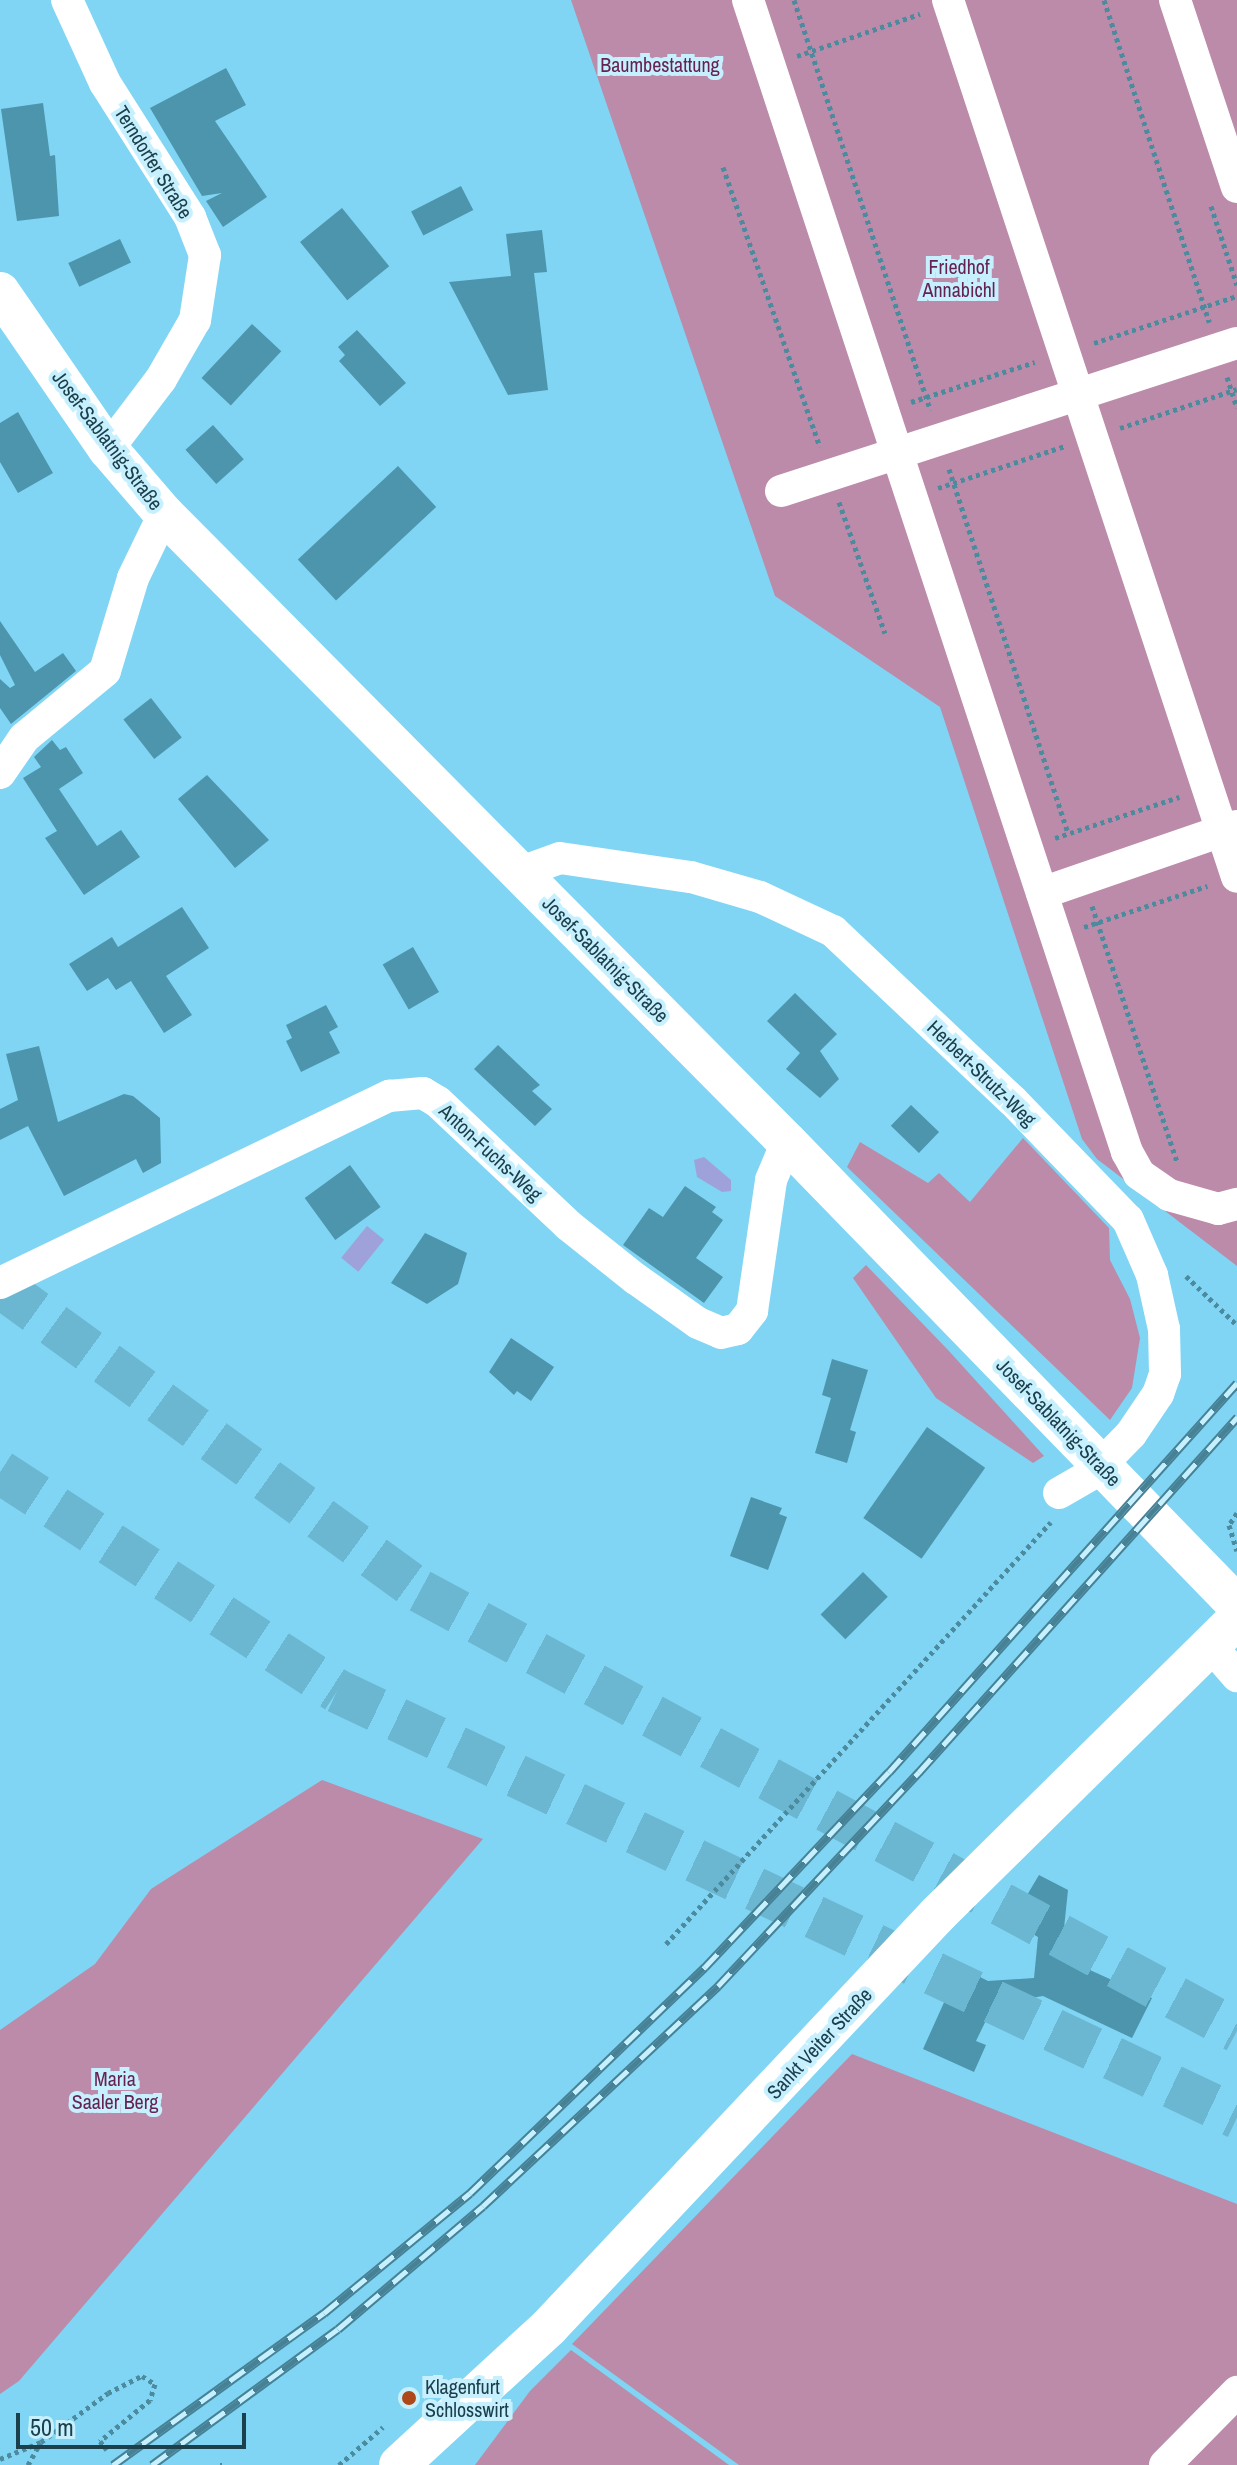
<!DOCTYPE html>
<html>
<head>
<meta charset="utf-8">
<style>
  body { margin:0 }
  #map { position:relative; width:1237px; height:2465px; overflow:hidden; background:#7fd5f3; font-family:"Archivo Narrow",sans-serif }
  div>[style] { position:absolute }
  .green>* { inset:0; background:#bc8ba9 }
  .water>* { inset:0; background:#9fa2da; transform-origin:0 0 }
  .building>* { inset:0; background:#4c95ad; transform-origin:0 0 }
  .highway-tunnel>* { height:44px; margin-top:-22px; transform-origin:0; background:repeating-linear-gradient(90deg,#6bb7d2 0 44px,transparent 0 66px) }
  .path>* { height:5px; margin-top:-2.5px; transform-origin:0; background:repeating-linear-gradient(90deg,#4c8a9e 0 4px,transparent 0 8px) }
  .minor>* { height:32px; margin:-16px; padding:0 16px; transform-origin:16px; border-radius:16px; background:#fff }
  .major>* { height:40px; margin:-20px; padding:0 20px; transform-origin:20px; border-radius:20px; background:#fff }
  .rail>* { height:9px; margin-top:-4.5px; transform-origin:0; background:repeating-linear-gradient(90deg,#c7f0ff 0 18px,#478195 0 36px); box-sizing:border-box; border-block:2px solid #478195 }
  .dots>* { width:22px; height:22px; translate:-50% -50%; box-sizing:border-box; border:4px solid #c7f0ff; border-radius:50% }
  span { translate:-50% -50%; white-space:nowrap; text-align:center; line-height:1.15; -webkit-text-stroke:8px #c7f0ff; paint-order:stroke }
  .park-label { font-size:20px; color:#662351 }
  .street-label { font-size:20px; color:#1b404c }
  .poi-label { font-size:20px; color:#1b404c }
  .left { translate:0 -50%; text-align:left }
  .scale { position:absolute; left:16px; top:2413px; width:230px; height:36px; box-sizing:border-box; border:4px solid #1b404c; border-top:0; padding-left:10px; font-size:24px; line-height:28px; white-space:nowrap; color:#1b404c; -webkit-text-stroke:6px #c7f0ff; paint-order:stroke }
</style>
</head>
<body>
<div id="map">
  <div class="green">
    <div style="clip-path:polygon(571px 0,1237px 0,1237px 1266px,1097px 1159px,1082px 1139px,940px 707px,775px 596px)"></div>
    <div style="clip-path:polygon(1023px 1138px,1109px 1228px,1110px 1260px,1130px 1299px,1140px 1338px,1132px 1388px,1110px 1420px,847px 1167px,860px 1142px,928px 1183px,939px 1173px,970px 1202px)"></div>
    <div style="clip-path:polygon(866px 1265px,949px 1351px,1044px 1456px,1033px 1463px,936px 1398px,853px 1278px)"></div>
    <div style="clip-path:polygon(322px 1780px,483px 1839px,19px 2381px,0 2394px,0 2030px,95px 1964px,151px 1889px)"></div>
    <div style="clip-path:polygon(852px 2054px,1237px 2204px,1237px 2380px,1153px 2465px,739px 2465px,572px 2344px)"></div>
    <div style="clip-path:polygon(571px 2350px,729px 2465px,475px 2465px,530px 2391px)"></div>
    <div style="clip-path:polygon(1237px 2408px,1237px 2465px,1181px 2465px)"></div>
  </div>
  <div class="water">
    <div style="clip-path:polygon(704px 1157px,731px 1180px,731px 1191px,722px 1192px,697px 1177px,694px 1160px)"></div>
    <div style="left:367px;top:1226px;width:22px;height:41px;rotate:39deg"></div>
  </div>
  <div class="building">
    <div style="clip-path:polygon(226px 68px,246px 105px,215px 121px,267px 197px,223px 227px,206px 201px,222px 193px,202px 196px,150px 108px)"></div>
    <div style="clip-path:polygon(43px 103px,50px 156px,55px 155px,59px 216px,17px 221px,1px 109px)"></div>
    <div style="left:461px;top:186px;width:27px;height:56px;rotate:63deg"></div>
    <div style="left:342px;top:208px;width:75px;height:54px;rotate:51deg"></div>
    <div style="clip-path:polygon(542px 230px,547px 272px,534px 273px,548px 390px,508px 395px,449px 282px,511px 276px,506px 234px)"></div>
    <div style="left:120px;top:239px;width:26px;height:57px;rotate:65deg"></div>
    <div style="left:252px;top:324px;width:40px;height:74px;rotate:43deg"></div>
    <div style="clip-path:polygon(357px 330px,406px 383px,380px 406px,339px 361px,345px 355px,338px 347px)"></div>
    <div style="clip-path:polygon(18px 412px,53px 473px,18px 493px,0 462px,0 423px)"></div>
    <div style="left:213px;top:425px;width:46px;height:37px;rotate:48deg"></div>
    <div style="left:398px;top:466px;width:56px;height:137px;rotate:47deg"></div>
    <div style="clip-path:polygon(0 621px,35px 672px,63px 653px,76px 671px,11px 724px,0 708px,0 679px,10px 688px,15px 685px,0 655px)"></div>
    <div style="left:151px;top:698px;width:50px;height:35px;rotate:52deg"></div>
    <div style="clip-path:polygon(52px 740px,60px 750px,66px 747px,83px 773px,59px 789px,97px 846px,121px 830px,140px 857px,84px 895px,45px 838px,57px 831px,23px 778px,41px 767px,34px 757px)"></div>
    <div style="clip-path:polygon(207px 775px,269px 840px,235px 868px,178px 799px)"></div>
    <div style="clip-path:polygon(182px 907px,209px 948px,166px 976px,192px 1015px,164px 1033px,131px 981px,116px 990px,108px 978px,87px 991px,69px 964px,112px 937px,118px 947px)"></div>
    <div style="left:413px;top:947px;width:52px;height:35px;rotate:60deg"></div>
    <div style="clip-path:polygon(795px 993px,837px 1034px,820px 1051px,839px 1079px,820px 1098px,786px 1069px,800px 1053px,767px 1021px)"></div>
    <div style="clip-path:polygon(326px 1005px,338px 1027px,329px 1032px,340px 1053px,301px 1072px,286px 1041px,292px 1038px,286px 1025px)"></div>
    <div style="clip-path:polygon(498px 1045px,540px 1085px,532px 1091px,552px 1109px,535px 1126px,474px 1069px)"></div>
    <div style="clip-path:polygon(39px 1046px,58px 1122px,124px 1094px,133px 1096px,160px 1118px,161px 1163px,143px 1173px,136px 1159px,64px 1196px,28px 1126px,0 1140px,0 1109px,18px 1100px,6px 1054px)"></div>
    <div style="left:911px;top:1105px;width:39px;height:29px;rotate:44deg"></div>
    <div style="left:350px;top:1165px;width:52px;height:56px;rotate:54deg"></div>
    <div style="clip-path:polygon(685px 1186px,716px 1207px,712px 1212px,723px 1220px,696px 1258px,723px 1277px,704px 1303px,623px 1245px,649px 1208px,663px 1217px)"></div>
    <div style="clip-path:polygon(425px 1233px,467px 1253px,458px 1284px,427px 1304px,391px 1283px)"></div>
    <div style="clip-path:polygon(511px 1338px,554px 1367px,531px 1401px,517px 1391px,514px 1395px,489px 1372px)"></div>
    <div style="clip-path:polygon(832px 1359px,868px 1370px,850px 1430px,856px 1432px,847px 1463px,815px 1453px,831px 1398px,822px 1395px)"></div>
    <div style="left:927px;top:1427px;width:71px;height:111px;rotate:35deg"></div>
    <div style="clip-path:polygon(751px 1497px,782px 1508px,779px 1514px,787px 1517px,768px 1570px,730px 1556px)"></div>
    <div style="left:863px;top:1572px;width:35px;height:60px;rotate:45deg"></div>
    <div style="clip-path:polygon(1039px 1875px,1068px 1890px,1061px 1957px,1152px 1998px,1132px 2038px,1043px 1996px,994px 2004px,976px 2041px,986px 2045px,974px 2072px,923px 2049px,960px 1967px,988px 1981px,1034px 1978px,1038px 1937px,1011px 1922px)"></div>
  </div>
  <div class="highway-tunnel">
    <div style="left:0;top:1286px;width:519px;rotate:35.99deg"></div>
    <div style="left:420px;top:1591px;width:928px;rotate:28.3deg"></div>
    <div style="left:0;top:1472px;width:402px;rotate:33deg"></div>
    <div style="left:337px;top:1691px;width:996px;rotate:25.33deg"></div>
  </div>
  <div class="path">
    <div style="left:794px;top:0;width:432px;rotate:71.6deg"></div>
    <div style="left:1104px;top:0;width:339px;rotate:71.9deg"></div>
    <div style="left:797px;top:56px;width:130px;rotate:-18.9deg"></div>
    <div style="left:723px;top:167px;width:296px;rotate:70.9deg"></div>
    <div style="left:1211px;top:206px;width:83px;rotate:71.8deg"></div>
    <div style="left:1094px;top:343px;width:151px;rotate:-18.2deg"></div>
    <div style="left:1227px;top:377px;width:32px;rotate:72deg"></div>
    <div style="left:911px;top:402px;width:130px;rotate:-17.9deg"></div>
    <div style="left:1120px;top:428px;width:123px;rotate:-18.4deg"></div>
    <div style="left:949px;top:469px;width:383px;rotate:71.9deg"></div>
    <div style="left:938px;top:488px;width:134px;rotate:-18.3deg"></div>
    <div style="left:839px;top:502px;width:139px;rotate:70.7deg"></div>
    <div style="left:1055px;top:838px;width:131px;rotate:-18.3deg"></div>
    <div style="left:1092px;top:906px;width:270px;rotate:71.6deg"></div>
    <div style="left:1084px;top:927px;width:130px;rotate:-18.4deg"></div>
    <div style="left:1186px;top:1276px;width:71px;rotate:43.9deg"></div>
    <div style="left:1237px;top:1513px;width:14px;rotate:124deg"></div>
    <div style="left:1229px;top:1525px;width:27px;rotate:73deg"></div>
    <div style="left:666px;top:1944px;width:571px;rotate:-47.63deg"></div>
    <div style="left:0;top:2459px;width:44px;rotate:-22.5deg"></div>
    <div style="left:41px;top:2442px;width:83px;rotate:-36.2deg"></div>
    <div style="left:108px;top:2393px;width:38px;rotate:-27deg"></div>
    <div style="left:142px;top:2376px;width:15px;rotate:32deg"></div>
    <div style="left:155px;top:2384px;width:17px;rotate:107deg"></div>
    <div style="left:150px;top:2400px;width:65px;rotate:140.6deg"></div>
    <div style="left:100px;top:2441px;width:11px;rotate:52deg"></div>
    <div style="left:28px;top:2465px;width:26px;rotate:-61deg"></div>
    <div style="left:220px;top:2465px;width:2px"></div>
    <div style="left:339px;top:2465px;width:58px;rotate:-40.8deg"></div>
  </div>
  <div class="minor">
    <div style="left:67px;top:0;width:91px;rotate:65.4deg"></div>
    <div style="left:105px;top:83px;width:159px;rotate:57.6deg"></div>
    <div style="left:190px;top:217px;width:41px;rotate:68.5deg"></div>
    <div style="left:205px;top:255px;width:66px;rotate:98.7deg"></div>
    <div style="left:195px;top:320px;width:68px;rotate:120deg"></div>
    <div style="left:161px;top:379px;width:88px;rotate:127.1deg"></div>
    <div style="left:748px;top:0;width:1213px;rotate:71.79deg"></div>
    <div style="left:1127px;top:1152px;width:25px;rotate:61deg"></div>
    <div style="left:1139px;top:1174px;width:37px;rotate:35deg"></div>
    <div style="left:1169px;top:1195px;width:51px;rotate:15.9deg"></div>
    <div style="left:1218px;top:1209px;width:20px;rotate:-15deg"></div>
    <div style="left:948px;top:0;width:923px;rotate:71.76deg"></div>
    <div style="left:1175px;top:0;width:197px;rotate:71.7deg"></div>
    <div style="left:781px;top:491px;width:479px;rotate:-18deg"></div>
    <div style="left:0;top:773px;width:42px;rotate:-55.6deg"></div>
    <div style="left:24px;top:738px;width:105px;rotate:-39.6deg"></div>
    <div style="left:105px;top:671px;width:97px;rotate:-73.2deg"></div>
    <div style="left:133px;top:578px;width:71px;rotate:-64.2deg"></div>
    <div style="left:521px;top:872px;width:41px;rotate:-19.7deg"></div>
    <div style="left:560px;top:858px;width:132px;rotate:8.3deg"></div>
    <div style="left:691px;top:877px;width:72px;rotate:16.2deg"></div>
    <div style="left:760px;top:897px;width:81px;rotate:25deg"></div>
    <div style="left:833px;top:931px;width:246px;rotate:43.4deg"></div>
    <div style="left:1012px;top:1100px;width:167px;rotate:46deg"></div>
    <div style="left:1128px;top:1220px;width:60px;rotate:66.4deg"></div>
    <div style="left:1152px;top:1275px;width:55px;rotate:77.5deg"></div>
    <div style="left:1164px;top:1329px;width:45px;rotate:88.7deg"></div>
    <div style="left:1165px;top:1374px;width:21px;rotate:109deg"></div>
    <div style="left:1158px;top:1394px;width:48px;rotate:124deg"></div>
    <div style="left:1131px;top:1434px;width:56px;rotate:134.3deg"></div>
    <div style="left:1092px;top:1474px;width:38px;rotate:150deg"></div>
    <div style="left:1042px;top:893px;width:206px;rotate:-19deg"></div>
    <div style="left:0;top:1283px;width:432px;rotate:-25.7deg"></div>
    <div style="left:389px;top:1096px;width:34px;rotate:-5deg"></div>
    <div style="left:423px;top:1093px;width:17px;rotate:31deg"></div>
    <div style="left:438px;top:1102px;width:179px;rotate:43.4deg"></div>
    <div style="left:568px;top:1225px;width:87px;rotate:38.5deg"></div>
    <div style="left:636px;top:1279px;width:76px;rotate:35.4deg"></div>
    <div style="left:698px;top:1323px;width:25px;rotate:23deg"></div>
    <div style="left:721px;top:1333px;width:17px;rotate:-13deg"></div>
    <div style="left:738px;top:1329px;width:23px;rotate:-52deg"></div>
    <div style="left:752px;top:1311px;width:132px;rotate:-81.7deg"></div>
    <div style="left:771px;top:1180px;width:41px;rotate:-67.2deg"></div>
    <div style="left:1209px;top:1644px;width:43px;rotate:48.8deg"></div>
    <div style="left:1165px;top:2465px;width:103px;rotate:-45.4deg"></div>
  </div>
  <div class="major">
    <div style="left:0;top:292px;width:191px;rotate:55.5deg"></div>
    <div style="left:108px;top:449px;width:86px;rotate:49.3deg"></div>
    <div style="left:164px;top:514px;width:885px;rotate:45.23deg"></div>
    <div style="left:787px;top:1142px;width:646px;rotate:45.82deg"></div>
    <div style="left:399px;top:2465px;width:204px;rotate:-42.6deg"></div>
    <div style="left:549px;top:2327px;width:567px;rotate:-46.71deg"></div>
    <div style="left:938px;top:1914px;width:420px;rotate:-44.6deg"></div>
  </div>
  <div class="rail">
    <div style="left:113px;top:2465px;width:260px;rotate:-35.8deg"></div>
    <div style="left:324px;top:2313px;width:189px;rotate:-39.4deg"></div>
    <div style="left:470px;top:2193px;width:326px;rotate:-43.9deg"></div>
    <div style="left:705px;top:1967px;width:268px;rotate:-46.7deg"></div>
    <div style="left:889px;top:1772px;width:522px;rotate:-48.18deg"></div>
    <div style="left:152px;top:2465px;width:230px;rotate:-36.2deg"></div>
    <div style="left:338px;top:2329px;width:190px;rotate:-40.3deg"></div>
    <div style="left:483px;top:2206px;width:322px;rotate:-43.1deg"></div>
    <div style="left:718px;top:1986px;width:294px;rotate:-46.8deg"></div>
    <div style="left:919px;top:1772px;width:477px;rotate:-48.1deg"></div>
  </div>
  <div class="dots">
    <div style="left:409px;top:2398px;background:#ae481b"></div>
  </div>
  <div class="park-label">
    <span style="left:660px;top:64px">Baumbestattung</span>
    <span style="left:959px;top:278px">Friedhof<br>Annabichl</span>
    <span style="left:115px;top:2090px">Maria<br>Saaler Berg</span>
  </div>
  <div class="street-label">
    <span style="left:154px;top:162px;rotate:58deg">Terndorfer Straße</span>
    <span style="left:108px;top:440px;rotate:53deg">Josef-Sablatnig-Straße</span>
    <span style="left:606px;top:959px;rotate:45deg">Josef-Sablatnig-Straße</span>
    <span style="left:982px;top:1073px;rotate:44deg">Herbert-Strutz-Weg</span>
    <span style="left:491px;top:1152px;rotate:43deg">Anton-Fuchs-Weg</span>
    <span style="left:1059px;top:1422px;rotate:46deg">Josef-Sablatnig-Straße</span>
    <span style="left:819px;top:2043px;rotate:-47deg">Sankt Veiter Straße</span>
  </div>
  <div class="poi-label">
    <span class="left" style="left:425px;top:2398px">Klagenfurt<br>Schlosswirt</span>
  </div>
  <div class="scale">50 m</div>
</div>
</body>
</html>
